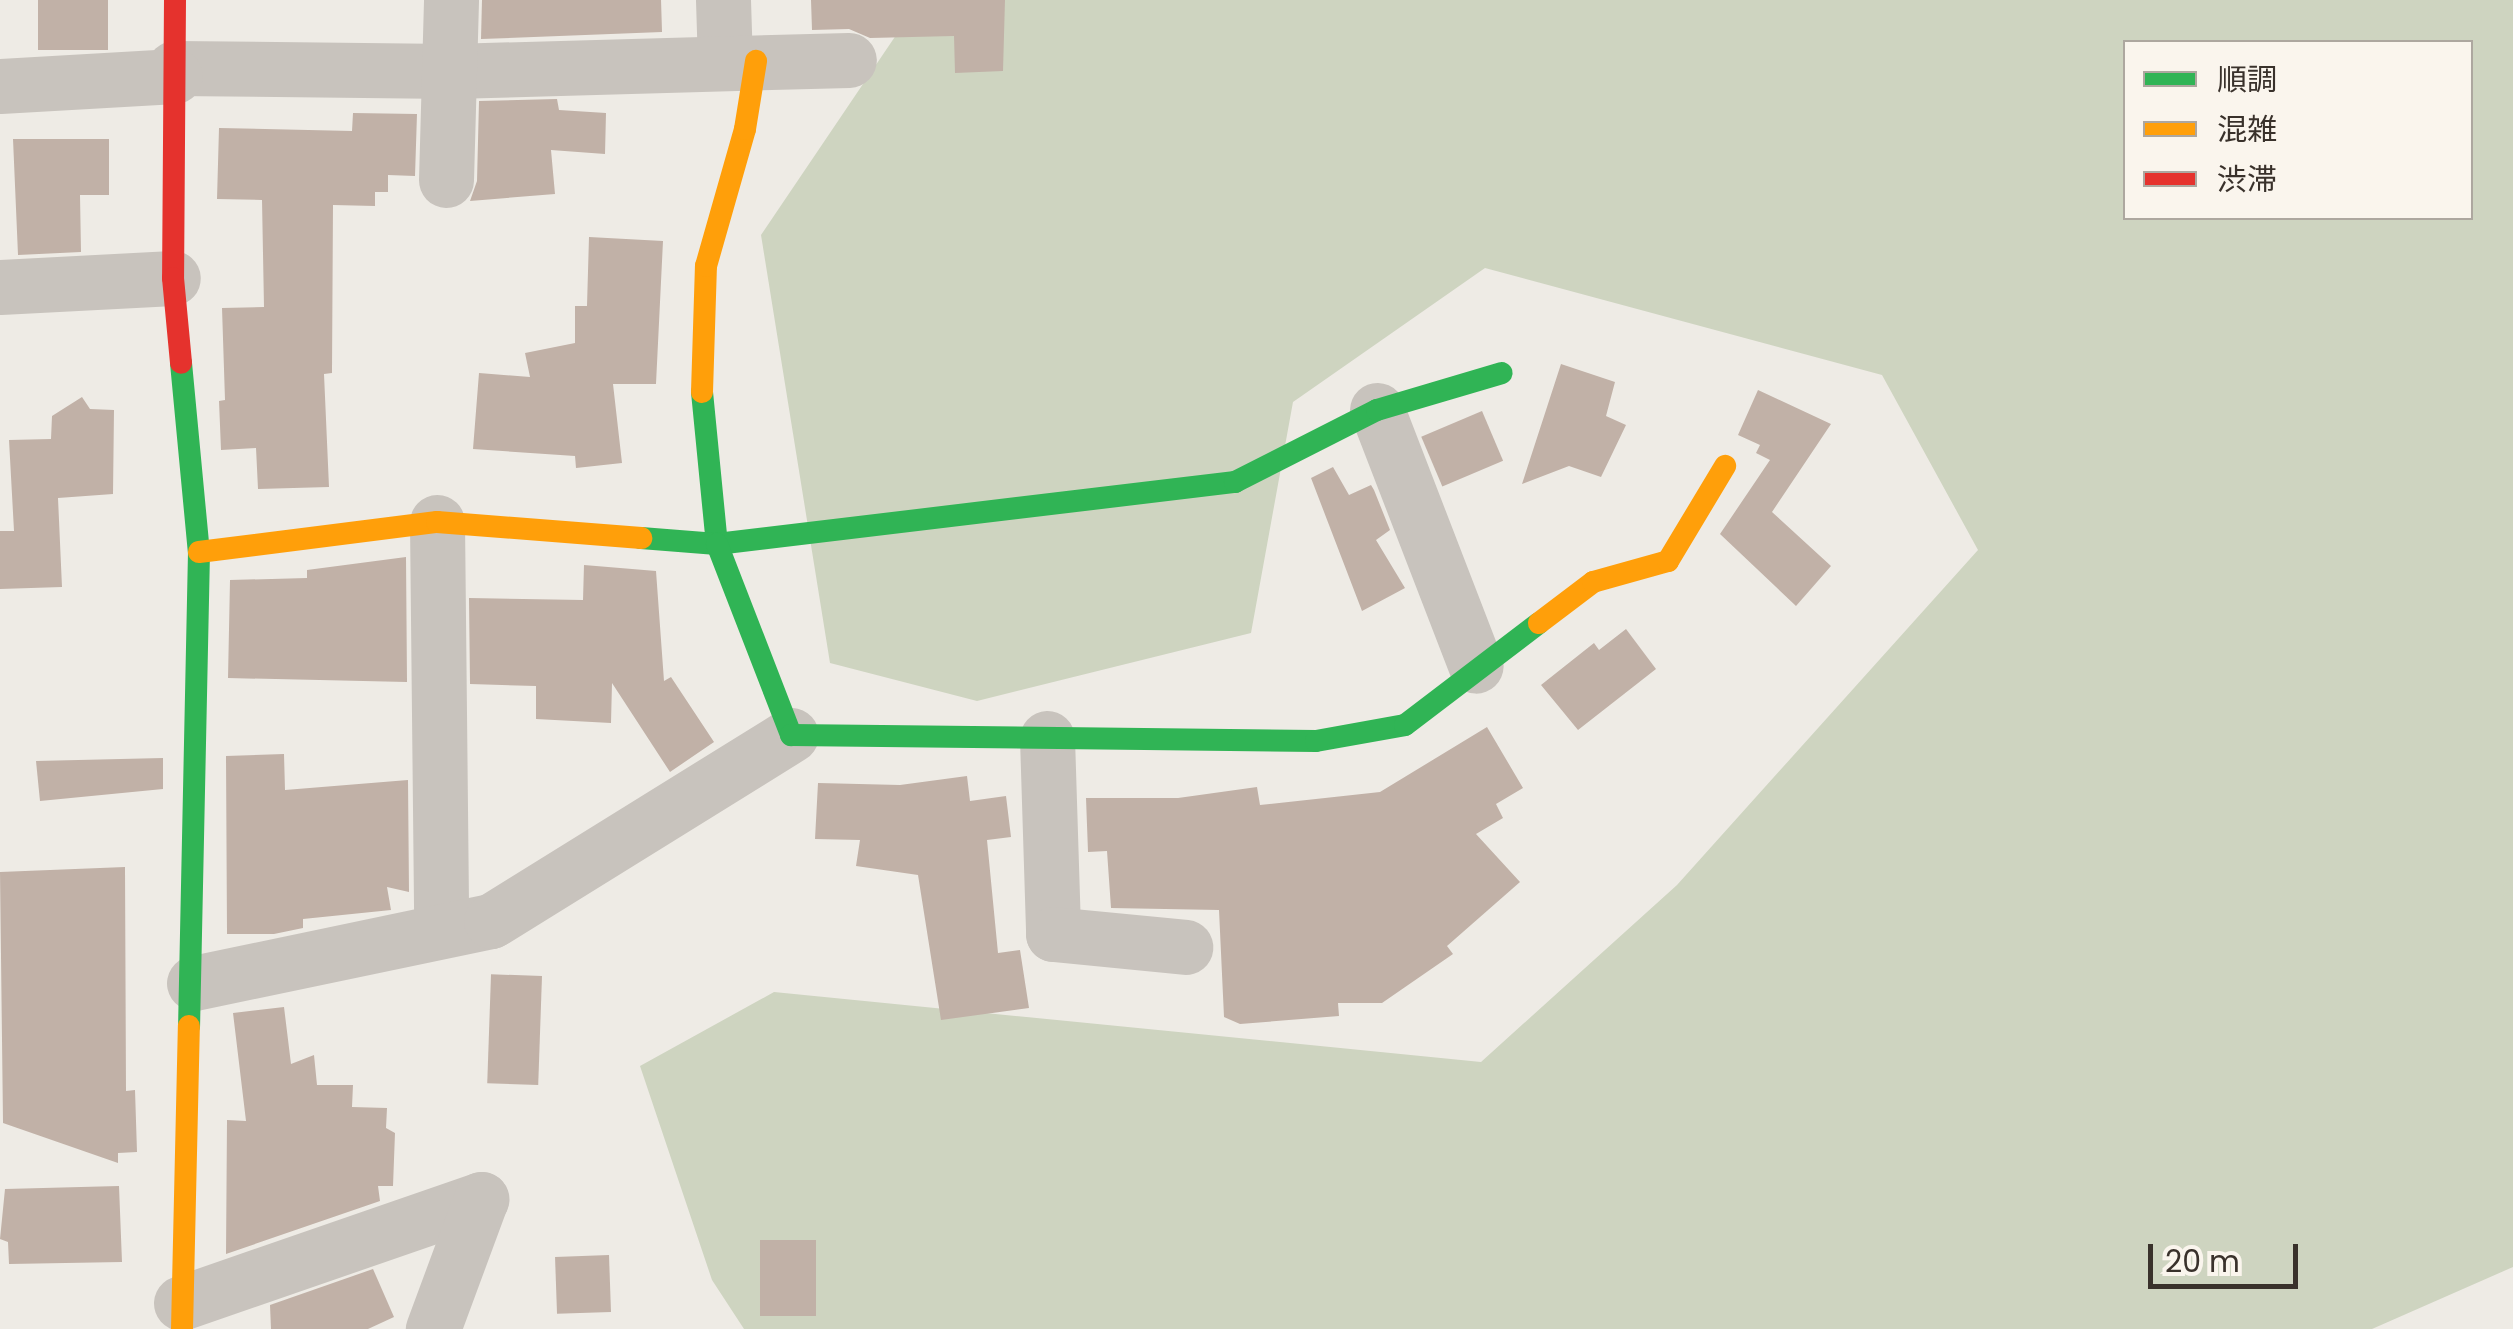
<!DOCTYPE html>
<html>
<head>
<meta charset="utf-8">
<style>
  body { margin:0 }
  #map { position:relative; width:2513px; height:1329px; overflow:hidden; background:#eeebe5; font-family:Poppins,"Noto Sans JP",sans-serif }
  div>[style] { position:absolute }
  .green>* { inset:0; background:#ced4c0 }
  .building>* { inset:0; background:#c1b1a7; transform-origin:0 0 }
  .street>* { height:55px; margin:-27.5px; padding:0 27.5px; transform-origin:27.5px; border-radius:27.5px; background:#c8c3bd }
  .fast>* { height:22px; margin:-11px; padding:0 11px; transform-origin:11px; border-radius:11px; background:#30b455 }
  .slow>* { height:22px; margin:-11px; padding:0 11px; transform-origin:11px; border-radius:11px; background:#ff9f0a }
  .jam>* { height:22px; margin:-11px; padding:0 11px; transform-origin:11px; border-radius:11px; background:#e5322d }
  span { translate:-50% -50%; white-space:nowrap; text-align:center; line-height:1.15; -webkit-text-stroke:8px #faf5ed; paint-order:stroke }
  .legend { position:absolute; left:2123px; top:40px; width:350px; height:180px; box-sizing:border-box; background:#faf5ed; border:2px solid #ada79f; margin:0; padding:12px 18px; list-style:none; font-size:30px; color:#39312b }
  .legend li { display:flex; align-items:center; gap:20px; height:50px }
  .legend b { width:50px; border:2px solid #ada79f }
  .scale { position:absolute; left:2148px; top:1244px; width:150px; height:45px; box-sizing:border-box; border:5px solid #39312b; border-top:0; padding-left:12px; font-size:30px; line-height:35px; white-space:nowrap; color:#39312b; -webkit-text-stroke:8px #faf5ed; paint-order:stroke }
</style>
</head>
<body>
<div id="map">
  <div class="green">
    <div style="clip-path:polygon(evenodd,946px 0,2513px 0,2513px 1267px,2372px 1329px,744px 1329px,712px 1280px,640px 1066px,774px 992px,1481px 1062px,1677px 885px,1978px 550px,1882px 375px,1485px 268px,1293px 402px,1251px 633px,977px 701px,830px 663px,761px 235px,913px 10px,946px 0,2126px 42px,2470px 42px,2470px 218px,2126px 218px,2126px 42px)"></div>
  </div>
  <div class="building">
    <div style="left:38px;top:0;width:70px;height:50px"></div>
    <div style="clip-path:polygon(482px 0,661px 0,662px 32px,481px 39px)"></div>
    <div style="clip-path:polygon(811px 0,1005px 0,1003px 71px,955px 73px,954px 36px,870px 38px,849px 29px,812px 30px)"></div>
    <div style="clip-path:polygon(557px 99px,559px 110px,606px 113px,605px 154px,551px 150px,555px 194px,470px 201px,477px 181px,479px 101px)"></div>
    <div style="clip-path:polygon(353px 113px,417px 114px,415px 176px,388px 175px,388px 192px,375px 192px,375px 206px,333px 205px,332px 373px,324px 374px,329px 487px,258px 489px,256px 448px,221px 450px,219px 401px,225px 400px,222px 308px,264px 307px,262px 200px,217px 199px,219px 128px,352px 131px)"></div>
    <div style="clip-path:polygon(13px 139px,109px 139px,109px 195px,80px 195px,81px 252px,18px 255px)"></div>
    <div style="clip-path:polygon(589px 237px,663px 241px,656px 384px,613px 384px,622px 463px,576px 468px,575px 456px,473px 449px,479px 373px,530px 377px,525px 353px,575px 343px,575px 306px,587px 306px)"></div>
    <div style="clip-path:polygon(1561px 364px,1615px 382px,1606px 416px,1626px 425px,1601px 477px,1569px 466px,1522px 484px)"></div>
    <div style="clip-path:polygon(1758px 390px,1831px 424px,1772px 512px,1831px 566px,1796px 606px,1720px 534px,1770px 460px,1756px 453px,1760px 445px,1738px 435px)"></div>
    <div style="clip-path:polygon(82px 397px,90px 409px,114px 410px,113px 494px,58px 498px,62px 587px,0 589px,0 531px,14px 531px,9px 440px,51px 439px,52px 416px)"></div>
    <div style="left:1482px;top:411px;width:54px;height:66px;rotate:67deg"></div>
    <div style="clip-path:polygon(1333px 467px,1349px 495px,1371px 485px,1374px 490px,1390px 530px,1376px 540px,1405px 588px,1362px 611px,1311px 478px)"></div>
    <div style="clip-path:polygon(406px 557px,407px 682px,228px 678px,230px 580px,307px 578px,307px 570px)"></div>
    <div style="clip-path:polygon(584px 565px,656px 571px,664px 681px,671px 677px,714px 742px,670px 772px,612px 683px,611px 723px,536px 719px,536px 686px,470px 684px,469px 598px,583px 600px)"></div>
    <div style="clip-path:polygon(1626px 629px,1656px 669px,1578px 730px,1541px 685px,1594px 643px,1599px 650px)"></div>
    <div style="clip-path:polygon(1487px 727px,1523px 788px,1496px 804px,1503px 818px,1476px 834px,1520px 882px,1447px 946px,1453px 954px,1382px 1003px,1338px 1003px,1339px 1016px,1240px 1024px,1224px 1017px,1219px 910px,1111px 908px,1107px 851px,1088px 852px,1086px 798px,1178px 798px,1257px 787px,1260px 805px,1380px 792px)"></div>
    <div style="clip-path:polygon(284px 754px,285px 790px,408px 780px,409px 892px,387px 887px,391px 910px,303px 919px,303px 928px,274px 934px,227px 934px,226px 756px)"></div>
    <div style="clip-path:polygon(163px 758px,163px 789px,40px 801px,36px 761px)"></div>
    <div style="clip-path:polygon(967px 776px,970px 801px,1006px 796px,1011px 837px,987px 840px,998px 953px,1020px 950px,1029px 1008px,941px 1020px,918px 875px,856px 866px,860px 840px,815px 839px,818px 783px,900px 785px)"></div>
    <div style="clip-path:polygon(125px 867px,126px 1091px,135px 1090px,137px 1152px,118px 1153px,118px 1163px,3px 1123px,0 872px)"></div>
    <div style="left:542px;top:976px;width:109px;height:51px;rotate:92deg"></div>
    <div style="clip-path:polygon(284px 1007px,291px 1064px,314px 1055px,317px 1085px,353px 1085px,352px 1107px,387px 1108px,386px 1128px,395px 1133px,393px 1186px,378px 1186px,380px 1201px,226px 1254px,227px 1120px,246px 1121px,233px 1013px)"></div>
    <div style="clip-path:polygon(119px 1186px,122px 1262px,9px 1264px,8px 1242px,0 1239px,5px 1189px)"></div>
    <div style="left:760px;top:1240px;width:56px;height:76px"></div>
    <div style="left:609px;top:1255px;width:57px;height:54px;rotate:88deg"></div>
    <div style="clip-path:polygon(373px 1269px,394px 1317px,368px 1329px,271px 1329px,270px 1305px)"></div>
  </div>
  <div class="street">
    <div style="left:723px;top:0;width:62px;rotate:88.2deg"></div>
    <div style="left:174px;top:68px;width:277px;rotate:0.6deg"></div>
    <div style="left:451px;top:71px;width:398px;rotate:-1.6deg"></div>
    <div style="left:0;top:86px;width:175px;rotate:-3.3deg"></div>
    <div style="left:446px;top:180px;width:180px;rotate:-88.4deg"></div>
    <div style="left:0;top:287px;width:173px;rotate:-3deg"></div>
    <div style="left:1377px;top:410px;width:274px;rotate:68.9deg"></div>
    <div style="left:437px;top:522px;width:404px;rotate:89.4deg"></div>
    <div style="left:1047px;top:738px;width:196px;rotate:88.2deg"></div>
    <div style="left:1053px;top:934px;width:133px;rotate:5.6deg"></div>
    <div style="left:194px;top:983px;width:303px;rotate:-11.8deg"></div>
    <div style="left:491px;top:921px;width:353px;rotate:-31.8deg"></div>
    <div style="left:181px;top:1303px;width:318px;rotate:-19.1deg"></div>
    <div style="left:481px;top:1199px;width:139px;rotate:110.3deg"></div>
  </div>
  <div class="fast">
    <div style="left:181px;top:363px;width:190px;rotate:84.6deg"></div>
    <div style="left:199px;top:552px;width:474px;rotate:91.2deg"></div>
    <div style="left:702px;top:392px;width:153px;rotate:84.4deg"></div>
    <div style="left:717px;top:544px;width:522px;rotate:-6.83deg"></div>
    <div style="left:1235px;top:482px;width:159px;rotate:-26.9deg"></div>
    <div style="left:1377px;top:410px;width:130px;rotate:-16.5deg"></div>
    <div style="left:641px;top:538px;width:76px;rotate:4.5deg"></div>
    <div style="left:717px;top:544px;width:205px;rotate:68.8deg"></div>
    <div style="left:791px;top:735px;width:525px;rotate:0.65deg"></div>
    <div style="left:1316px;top:741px;width:90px;rotate:-10.2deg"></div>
    <div style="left:1405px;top:725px;width:168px;rotate:-37.3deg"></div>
  </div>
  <div class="slow">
    <div style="left:702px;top:392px;width:126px;rotate:-88.2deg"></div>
    <div style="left:706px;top:266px;width:142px;rotate:-74.1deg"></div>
    <div style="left:745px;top:129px;width:69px;rotate:-80.8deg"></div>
    <div style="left:199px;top:552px;width:240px;rotate:-7.2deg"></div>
    <div style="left:437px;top:522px;width:205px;rotate:4.5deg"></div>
    <div style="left:1539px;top:623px;width:68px;rotate:-37.2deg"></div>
    <div style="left:1593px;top:582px;width:78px;rotate:-15.6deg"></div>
    <div style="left:1668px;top:561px;width:111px;rotate:-59deg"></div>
    <div style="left:182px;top:1329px;width:303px;rotate:-88.7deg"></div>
  </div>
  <div class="jam">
    <div style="left:175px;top:0;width:278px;rotate:90.4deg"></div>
    <div style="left:173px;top:278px;width:85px;rotate:84.6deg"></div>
  </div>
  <ul class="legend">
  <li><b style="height:12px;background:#30b455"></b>順調</li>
  <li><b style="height:12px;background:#ff9f0a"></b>混雑</li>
  <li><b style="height:12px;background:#e5322d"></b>渋滞</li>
  </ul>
  <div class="scale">20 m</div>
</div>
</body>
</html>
